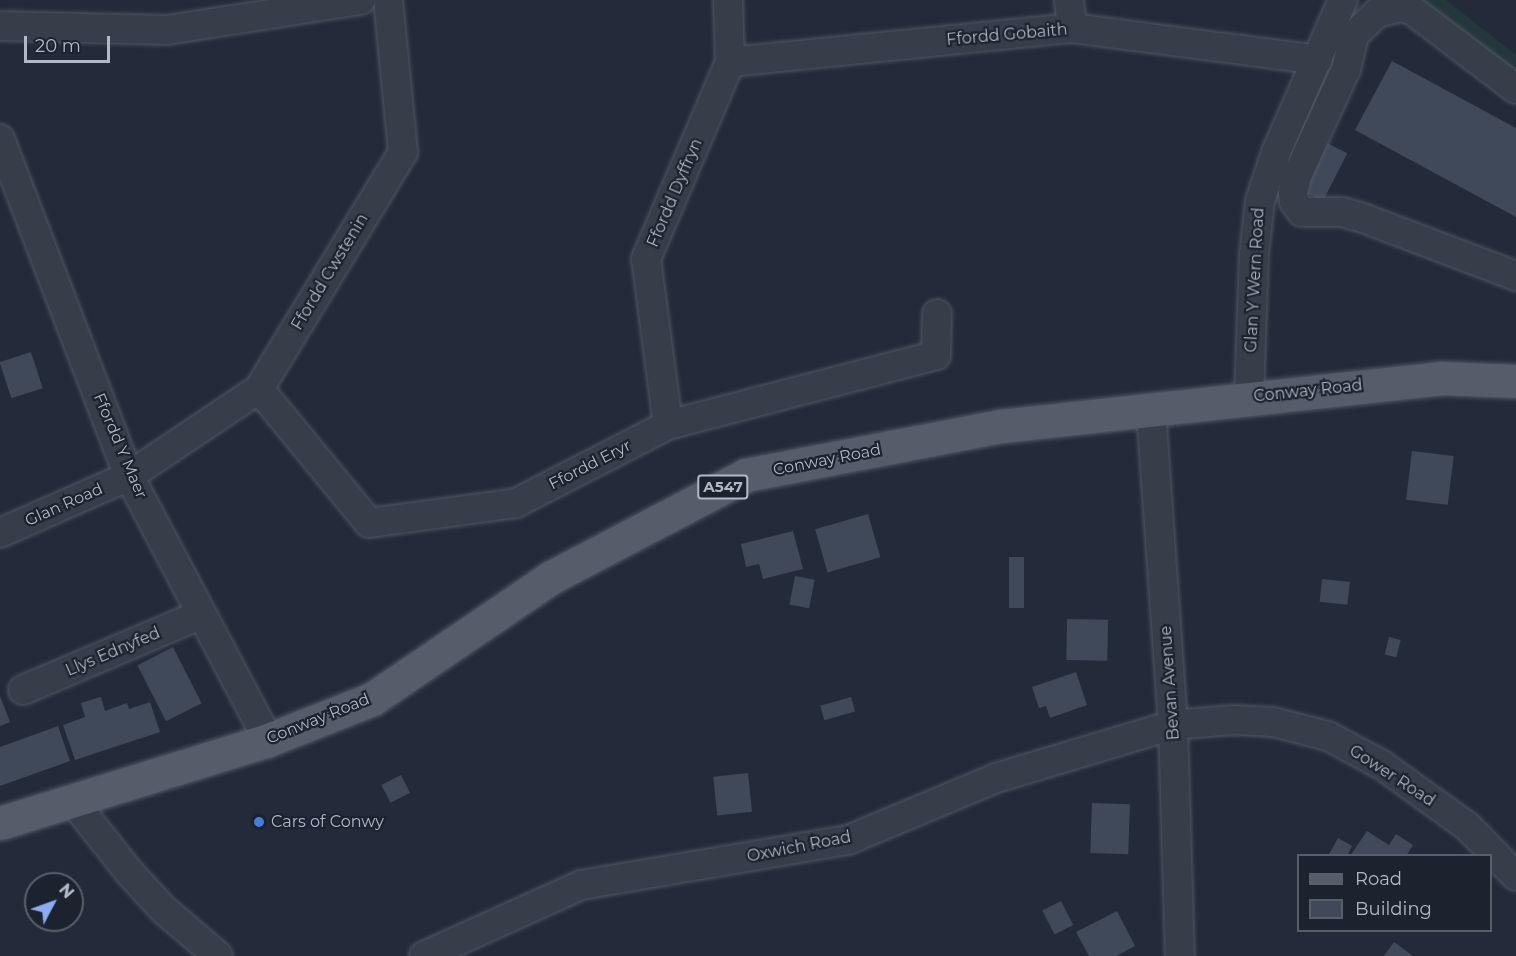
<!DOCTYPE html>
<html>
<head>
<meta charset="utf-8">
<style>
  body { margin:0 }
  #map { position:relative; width:1516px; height:956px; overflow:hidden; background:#232b3a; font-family:Montserrat,sans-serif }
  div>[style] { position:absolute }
  .green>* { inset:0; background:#25373b }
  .building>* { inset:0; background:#3f4959; transform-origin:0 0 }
  .roads { filter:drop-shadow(0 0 2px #4f5662) drop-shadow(0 0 2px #4f5662) }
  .minor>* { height:28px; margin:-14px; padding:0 14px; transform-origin:14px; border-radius:14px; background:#373e4a }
  .major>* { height:33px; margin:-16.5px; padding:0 16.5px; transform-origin:16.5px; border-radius:16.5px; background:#555d6a }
  .dots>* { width:16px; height:16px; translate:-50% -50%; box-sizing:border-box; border:3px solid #1c232f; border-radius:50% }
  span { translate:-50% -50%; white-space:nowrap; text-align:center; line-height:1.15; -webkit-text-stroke:4.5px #1c232f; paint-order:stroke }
  .shield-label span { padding:2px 4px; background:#1c232f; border:2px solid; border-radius:4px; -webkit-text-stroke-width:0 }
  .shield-label { font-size:15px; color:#b2b9c6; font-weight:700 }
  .street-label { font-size:16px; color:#b2b9c6 }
  .poi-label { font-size:16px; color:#b2b9c6 }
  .left { translate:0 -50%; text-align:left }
  .legend { position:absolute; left:1297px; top:854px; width:195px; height:78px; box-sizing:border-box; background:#1c232f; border:2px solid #585f6b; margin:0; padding:8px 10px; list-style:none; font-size:18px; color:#b2b9c6 }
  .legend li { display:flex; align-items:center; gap:12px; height:30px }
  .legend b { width:30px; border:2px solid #585f6b }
  .north { position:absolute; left:24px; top:872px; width:60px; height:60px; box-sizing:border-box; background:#1c232f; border:2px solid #585f6b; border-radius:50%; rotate:49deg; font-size:16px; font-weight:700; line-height:24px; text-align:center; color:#b2b9c6 }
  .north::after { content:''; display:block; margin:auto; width:21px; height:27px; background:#8aacf3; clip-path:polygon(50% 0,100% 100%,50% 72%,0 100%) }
  .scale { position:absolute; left:24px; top:36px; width:86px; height:27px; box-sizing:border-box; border:3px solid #b2b9c6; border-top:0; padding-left:8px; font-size:18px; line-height:21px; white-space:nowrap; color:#b2b9c6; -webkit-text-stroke:4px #1c232f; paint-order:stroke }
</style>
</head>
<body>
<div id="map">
  <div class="green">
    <div style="clip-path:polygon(1413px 0,1446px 0,1516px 55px,1516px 79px)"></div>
  </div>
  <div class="building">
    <div style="clip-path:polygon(1392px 61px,1516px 128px,1516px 217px,1355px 130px)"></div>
    <div style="left:1325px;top:142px;width:25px;height:54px;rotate:27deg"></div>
    <div style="left:31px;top:352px;width:38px;height:33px;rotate:72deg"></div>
    <div style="left:1412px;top:451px;width:42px;height:49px;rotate:7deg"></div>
    <div style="left:868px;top:514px;width:45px;height:55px;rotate:74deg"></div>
    <div style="clip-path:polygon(793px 531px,803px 569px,763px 579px,759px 564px,746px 567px,741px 544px)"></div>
    <div style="left:1009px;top:557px;width:15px;height:51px"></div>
    <div style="left:795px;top:576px;width:20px;height:29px;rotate:11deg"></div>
    <div style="left:1322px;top:579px;width:28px;height:23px;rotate:6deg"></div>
    <div style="left:1067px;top:619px;width:41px;height:41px;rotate:1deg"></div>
    <div style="left:1389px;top:637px;width:12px;height:18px;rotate:14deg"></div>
    <div style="left:173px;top:647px;width:63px;height:40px;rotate:63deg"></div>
    <div style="clip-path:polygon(1076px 672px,1087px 705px,1050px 718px,1046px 706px,1039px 708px,1032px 687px)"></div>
    <div style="clip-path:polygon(0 696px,10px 722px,0 726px)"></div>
    <div style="clip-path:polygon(101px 697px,105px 711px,127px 703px,129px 709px,150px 702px,160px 732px,75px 760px,63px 725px,85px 717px,81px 703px)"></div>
    <div style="left:851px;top:697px;width:15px;height:32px;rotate:74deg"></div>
    <div style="clip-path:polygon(58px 726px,70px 761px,0 786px,0 747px)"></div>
    <div style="left:748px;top:773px;width:39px;height:35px;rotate:84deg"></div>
    <div style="left:401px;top:775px;width:20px;height:22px;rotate:63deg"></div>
    <div style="left:1092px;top:803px;width:38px;height:50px;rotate:2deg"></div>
    <div style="clip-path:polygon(1367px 831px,1389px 845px,1396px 834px,1413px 845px,1406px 856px,1350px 856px)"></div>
    <div style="clip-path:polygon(1338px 838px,1352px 846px,1347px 856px,1328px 856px)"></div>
    <div style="left:1061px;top:901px;width:27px;height:21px;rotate:63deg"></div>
    <div style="clip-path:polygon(1117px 911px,1135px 946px,1116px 956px,1089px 956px,1076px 932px)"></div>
    <div style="clip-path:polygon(1394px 942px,1413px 956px,1384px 956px)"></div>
  </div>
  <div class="roads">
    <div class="minor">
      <div style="left:1069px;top:0;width:28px;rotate:84deg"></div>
      <div style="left:0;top:26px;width:167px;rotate:1.4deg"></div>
      <div style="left:167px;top:30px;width:196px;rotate:-8.8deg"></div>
      <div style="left:730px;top:62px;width:344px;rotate:-5.7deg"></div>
      <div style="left:1072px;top:28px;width:248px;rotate:7.4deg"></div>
      <div style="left:1516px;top:89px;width:131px;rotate:-142.8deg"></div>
      <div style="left:1412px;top:10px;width:11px;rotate:-165deg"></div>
      <div style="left:1401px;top:7px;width:25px;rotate:166deg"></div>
      <div style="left:1377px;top:13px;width:32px;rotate:136deg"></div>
      <div style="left:1354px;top:35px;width:35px;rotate:103deg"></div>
      <div style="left:1346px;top:69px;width:118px;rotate:114.6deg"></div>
      <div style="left:1297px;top:176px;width:16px;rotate:104deg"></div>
      <div style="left:1293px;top:192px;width:10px;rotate:84deg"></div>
      <div style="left:1294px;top:202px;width:13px;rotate:51deg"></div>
      <div style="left:1302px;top:212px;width:40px"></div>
      <div style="left:1342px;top:212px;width:22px;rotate:16deg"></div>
      <div style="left:1363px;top:218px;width:164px;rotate:20.8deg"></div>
      <div style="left:0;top:139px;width:361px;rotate:69.1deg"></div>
      <div style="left:129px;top:476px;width:298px;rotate:62.2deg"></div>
      <div style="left:259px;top:389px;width:173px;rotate:50.6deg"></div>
      <div style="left:369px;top:523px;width:148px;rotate:-7.7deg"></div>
      <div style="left:516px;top:503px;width:171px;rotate:-27.2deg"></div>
      <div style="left:668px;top:425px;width:277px;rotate:-14.6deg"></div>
      <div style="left:936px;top:355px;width:41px;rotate:-88.6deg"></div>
      <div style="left:1249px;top:397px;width:143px;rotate:-88deg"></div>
      <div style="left:1254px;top:254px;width:53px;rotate:-83.5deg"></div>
      <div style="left:1260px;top:201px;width:54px;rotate:-71.6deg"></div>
      <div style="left:1277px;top:150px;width:164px;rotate:-66.3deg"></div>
      <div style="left:1151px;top:410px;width:316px;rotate:86deg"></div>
      <div style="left:1173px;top:725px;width:231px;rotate:88.3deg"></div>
      <div style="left:668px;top:425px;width:167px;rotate:-97.5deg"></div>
      <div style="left:646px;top:259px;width:214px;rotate:-66.9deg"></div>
      <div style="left:730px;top:62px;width:62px;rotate:-91.8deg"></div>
      <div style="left:0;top:533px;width:141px;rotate:-23.8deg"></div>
      <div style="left:129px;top:476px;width:156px;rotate:-33.8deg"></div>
      <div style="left:259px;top:389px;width:277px;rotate:-58.7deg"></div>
      <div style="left:403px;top:152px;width:153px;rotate:-95.6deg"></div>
      <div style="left:23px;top:690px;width:194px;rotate:-23deg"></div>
      <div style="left:73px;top:801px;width:90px;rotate:51.7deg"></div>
      <div style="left:129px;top:872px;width:50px;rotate:47.4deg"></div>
      <div style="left:163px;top:909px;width:72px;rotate:40.5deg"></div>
      <div style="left:424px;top:956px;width:172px;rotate:-24.3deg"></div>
      <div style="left:581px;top:885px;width:271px;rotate:-9.6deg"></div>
      <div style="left:848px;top:840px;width:160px;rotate:-22.7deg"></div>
      <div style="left:996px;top:778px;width:185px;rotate:-16.7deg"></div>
      <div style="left:1173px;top:725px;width:60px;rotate:-4.8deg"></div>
      <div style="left:1233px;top:720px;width:40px;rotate:2.9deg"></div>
      <div style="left:1273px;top:722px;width:57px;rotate:14.3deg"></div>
      <div style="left:1328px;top:736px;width:61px;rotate:28.2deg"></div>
      <div style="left:1382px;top:765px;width:105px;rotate:35.7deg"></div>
      <div style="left:1467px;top:826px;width:70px;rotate:45.6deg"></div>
    </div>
    <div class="major">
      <div style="left:0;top:823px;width:281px;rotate:-17.2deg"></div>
      <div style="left:268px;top:740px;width:112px;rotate:-21.5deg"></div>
      <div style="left:372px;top:699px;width:215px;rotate:-34.2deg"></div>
      <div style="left:550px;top:578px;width:221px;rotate:-27.7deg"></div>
      <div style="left:746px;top:475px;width:260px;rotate:-10.9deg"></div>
      <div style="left:1001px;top:426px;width:442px;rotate:-6.2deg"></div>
      <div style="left:1440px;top:378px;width:76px;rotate:2.3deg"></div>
    </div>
  </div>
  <div class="dots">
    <div style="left:259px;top:822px;background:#3f7fe0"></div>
  </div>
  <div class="shield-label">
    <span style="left:723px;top:487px">A547</span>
  </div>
  <div class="street-label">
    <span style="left:1007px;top:35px;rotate:-5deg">Ffordd Gobaith</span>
    <span style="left:675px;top:193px;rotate:-67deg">Ffordd Dyffryn</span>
    <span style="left:330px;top:272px;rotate:-59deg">Ffordd Cwstenin</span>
    <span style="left:1255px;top:280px;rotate:-87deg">Glan Y Wern Road</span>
    <span style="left:1308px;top:391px;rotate:-6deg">Conway Road</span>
    <span style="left:120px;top:446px;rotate:67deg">Ffordd Y Maer</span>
    <span style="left:827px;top:460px;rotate:-11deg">Conway Road</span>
    <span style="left:590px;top:465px;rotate:-27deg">Ffordd Eryr</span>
    <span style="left:64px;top:505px;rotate:-24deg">Glan Road</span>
    <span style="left:113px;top:652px;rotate:-23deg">Llys Ednyfed</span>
    <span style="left:1170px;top:683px;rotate:-94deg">Bevan Avenue</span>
    <span style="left:318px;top:719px;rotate:-22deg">Conway Road</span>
    <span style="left:1392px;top:776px;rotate:33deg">Gower Road</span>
    <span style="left:799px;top:847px;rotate:-11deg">Oxwich Road</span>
  </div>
  <div class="poi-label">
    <span class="left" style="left:271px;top:822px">Cars of Conwy</span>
  </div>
  <ul class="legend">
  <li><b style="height:8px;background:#555d6a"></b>Road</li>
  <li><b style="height:16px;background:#3f4959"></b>Building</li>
  </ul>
  <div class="north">N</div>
  <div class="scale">20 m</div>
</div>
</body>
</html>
